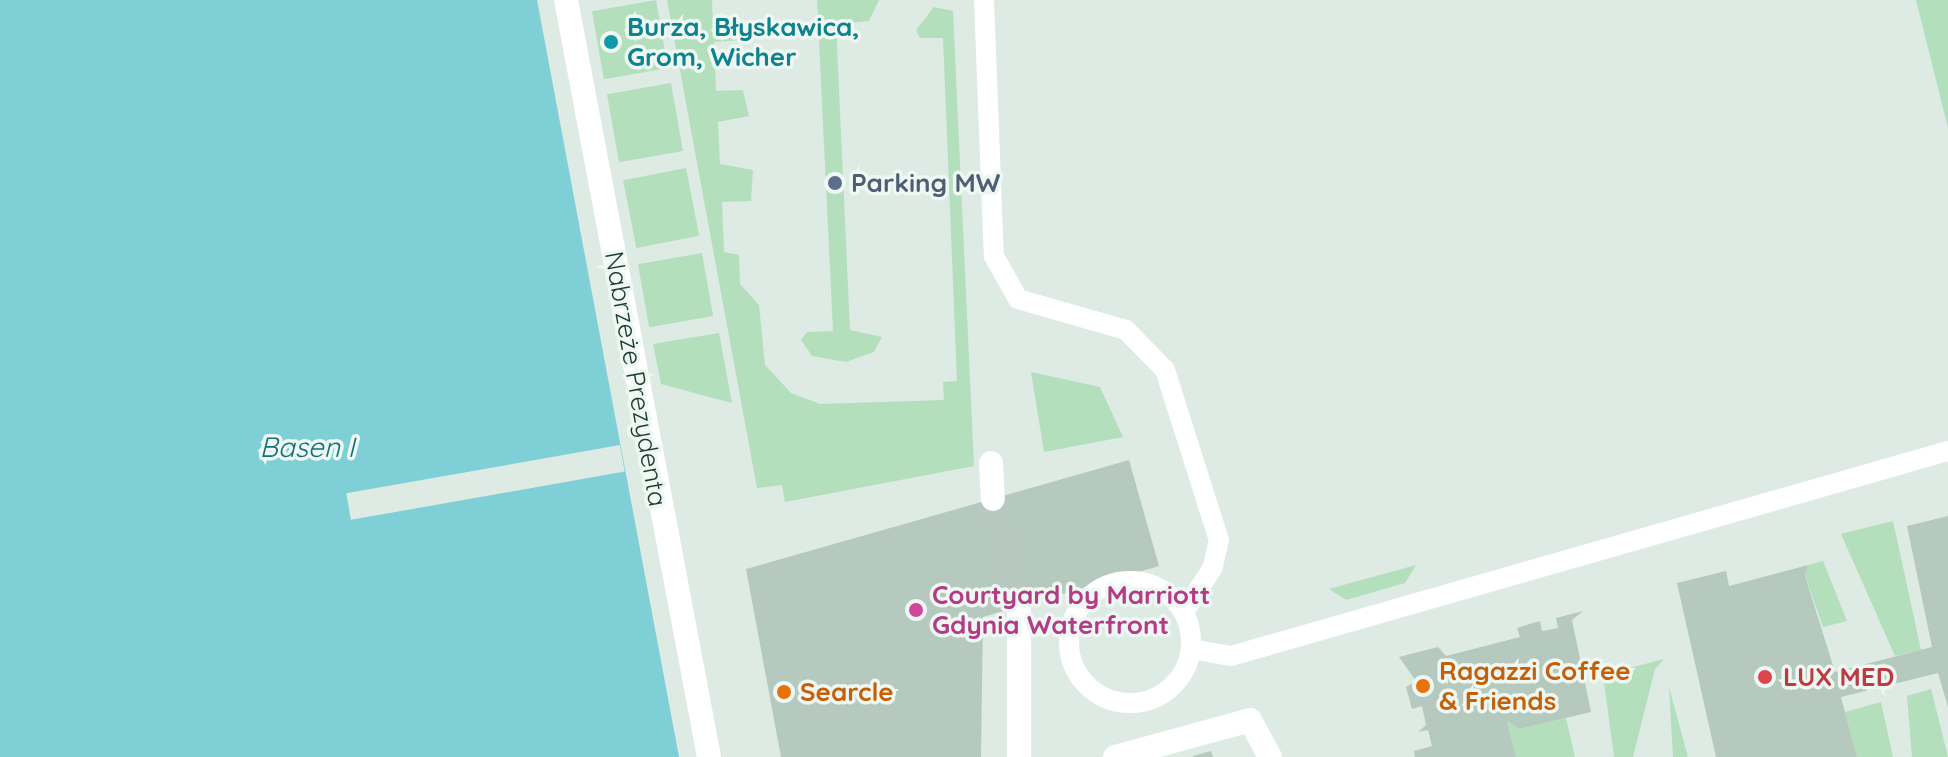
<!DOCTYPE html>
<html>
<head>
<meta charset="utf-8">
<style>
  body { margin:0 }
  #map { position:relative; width:1948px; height:757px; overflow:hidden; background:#ddebe4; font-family:Quicksand,sans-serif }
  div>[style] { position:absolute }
  .green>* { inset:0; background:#b3dfbc; transform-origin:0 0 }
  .water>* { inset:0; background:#7fcfd7 }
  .pier>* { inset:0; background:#ddebe4; transform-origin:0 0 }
  .building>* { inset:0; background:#b5c9bf }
  .street-tunnel>* { height:24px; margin-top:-12px; transform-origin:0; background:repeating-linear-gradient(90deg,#b7c8c0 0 24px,transparent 0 36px) }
  .lane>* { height:20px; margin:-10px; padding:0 10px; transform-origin:10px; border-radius:10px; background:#fff }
  .lane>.ring { margin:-10px; padding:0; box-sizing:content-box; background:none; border:20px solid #fff; border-radius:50% }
  .street>* { height:24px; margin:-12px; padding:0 12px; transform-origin:12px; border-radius:12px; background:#fff }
  .dots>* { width:22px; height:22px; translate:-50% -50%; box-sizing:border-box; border:4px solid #eef7f2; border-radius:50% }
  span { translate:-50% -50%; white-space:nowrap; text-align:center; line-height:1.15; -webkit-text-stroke:7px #eef7f2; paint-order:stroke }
  .culture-label { font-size:26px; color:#0d838f; font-weight:700 }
  .left { translate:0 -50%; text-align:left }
  .service-label { font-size:26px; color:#4e5e75; font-weight:700 }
  .street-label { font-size:26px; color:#1d3c31 }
  .hotel-label { font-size:26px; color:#b23c85; font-weight:700 }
  .food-label { font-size:26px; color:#c56008; font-weight:700 }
  .health-label { font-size:26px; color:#be3a42; font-weight:700 }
  .water-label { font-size:28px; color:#12727d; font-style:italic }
</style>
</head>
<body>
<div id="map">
  <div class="green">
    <div style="left:656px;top:0;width:69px;height:65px;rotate:80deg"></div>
    <div style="clip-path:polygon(667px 0,712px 0,713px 24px,745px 26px,742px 40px,714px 42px,716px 91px,743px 90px,749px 116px,718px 122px,720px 164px,753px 170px,751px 201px,722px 202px,724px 252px,739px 255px,740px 284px,759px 305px,765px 365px,791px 393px,820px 404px,944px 400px,943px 382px,957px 381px,943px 38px,920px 38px,916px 30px,934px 7px,953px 11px,974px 466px,785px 502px,782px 485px,757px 488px)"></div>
    <div style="clip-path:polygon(817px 0,879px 0,869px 21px,836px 24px,850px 330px,882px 337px,874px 352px,846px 362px,812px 356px,801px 340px,807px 332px,833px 331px)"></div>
    <div style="clip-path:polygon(1916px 0,1948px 0,1948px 128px)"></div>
    <div style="left:671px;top:83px;width:69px;height:65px;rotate:80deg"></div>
    <div style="left:686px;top:168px;width:69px;height:64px;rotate:79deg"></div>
    <div style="left:702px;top:253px;width:64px;height:65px;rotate:80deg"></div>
    <div style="clip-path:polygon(719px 333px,732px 403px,661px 384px,653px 344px)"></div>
    <div style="clip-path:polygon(1031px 372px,1100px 387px,1123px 437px,1044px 452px)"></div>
    <div style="clip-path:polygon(1893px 521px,1921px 650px,1895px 656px,1841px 534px)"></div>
    <div style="clip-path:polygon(1823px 561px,1847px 621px,1823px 627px,1805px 576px,1808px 565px)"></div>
    <div style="clip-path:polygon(1416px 565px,1405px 583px,1346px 600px,1329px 589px)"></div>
    <div style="clip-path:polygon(1664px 659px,1655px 669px,1633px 757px,1614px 757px,1603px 675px)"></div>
    <div style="clip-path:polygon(1669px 687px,1688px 757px,1673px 757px)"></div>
    <div style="clip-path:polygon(1931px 689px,1948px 757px,1912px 757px,1907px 696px)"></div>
    <div style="clip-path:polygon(1881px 702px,1893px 757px,1857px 757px,1845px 712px)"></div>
    <div style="clip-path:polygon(1566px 718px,1575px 757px,1516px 757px,1507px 721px,1521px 729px)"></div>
  </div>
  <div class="water">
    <div style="clip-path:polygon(0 0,537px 0,679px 757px,0 757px)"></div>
  </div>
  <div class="pier">
    <div style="left:620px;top:445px;width:27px;height:278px;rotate:80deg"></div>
  </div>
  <div class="building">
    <div style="clip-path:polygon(1129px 460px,1159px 566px,983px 617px,981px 757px,781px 757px,746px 569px)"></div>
    <div style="clip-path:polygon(1948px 516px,1948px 707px,1938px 673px,1841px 697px,1857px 757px,1716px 757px,1677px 583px,1726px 571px,1729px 586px,1808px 565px,1805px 576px,1835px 672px,1932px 647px,1907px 526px)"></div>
    <div style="clip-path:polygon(1583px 611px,1572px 620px,1591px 712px,1520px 729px,1507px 721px,1516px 757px,1415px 757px,1414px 751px,1432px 746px,1428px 730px,1418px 732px,1426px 725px,1422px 706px,1412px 709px,1406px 687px,1416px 681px,1399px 657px,1438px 647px,1446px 656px,1520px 637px,1517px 628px,1540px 621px,1542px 631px,1558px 628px,1556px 618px)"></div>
    <div style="clip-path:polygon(1211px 751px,1213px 757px,1193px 757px,1193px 756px)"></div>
  </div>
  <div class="street-tunnel">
    <div style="left:993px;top:499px;width:110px;rotate:76.3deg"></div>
  </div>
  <div class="lane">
    <div style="left:984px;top:0;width:256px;rotate:87.8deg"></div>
    <div style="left:994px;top:256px;width:49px;rotate:60.8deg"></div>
    <div style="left:1018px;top:299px;width:112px;rotate:16deg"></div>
    <div style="left:1126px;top:330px;width:56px;rotate:45.7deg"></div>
    <div style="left:1165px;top:370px;width:178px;rotate:72.4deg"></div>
    <div style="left:1219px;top:540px;width:28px;rotate:103deg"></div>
    <div style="left:1213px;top:567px;width:54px;rotate:122.8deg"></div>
    <div class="ring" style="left:1069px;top:581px;width:102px;height:102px"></div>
    <div style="left:1191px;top:649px;width:41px;rotate:9.9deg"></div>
    <div style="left:1231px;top:656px;width:746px;rotate:-15.96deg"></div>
  </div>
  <div class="street">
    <div style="left:566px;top:0;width:770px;rotate:79.3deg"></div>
    <div style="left:991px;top:463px;width:36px;rotate:87deg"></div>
    <div style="left:1019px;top:606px;width:151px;rotate:90deg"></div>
    <div style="left:1115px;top:757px;width:140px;rotate:-15.3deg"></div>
    <div style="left:1250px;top:720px;width:42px;rotate:61.6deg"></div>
  </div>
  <div class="dots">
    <div style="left:611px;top:42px;background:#0f9aa8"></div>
    <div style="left:835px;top:183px;background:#5c6f8a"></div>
    <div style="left:916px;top:610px;background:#d1479c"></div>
    <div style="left:1765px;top:677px;background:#e0444e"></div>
    <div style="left:1423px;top:686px;background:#e8710a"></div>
    <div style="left:784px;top:692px;background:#e8710a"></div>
  </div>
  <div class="culture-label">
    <span class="left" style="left:627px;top:42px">Burza, Błyskawica,<br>Grom, Wicher</span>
  </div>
  <div class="service-label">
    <span class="left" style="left:851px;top:183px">Parking MW</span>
  </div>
  <div class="street-label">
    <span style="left:636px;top:379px;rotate:80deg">Nabrzeże Prezydenta</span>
  </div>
  <div class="hotel-label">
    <span class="left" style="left:932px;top:610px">Courtyard by Marriott<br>Gdynia Waterfront</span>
  </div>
  <div class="food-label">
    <span class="left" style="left:1439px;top:686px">Ragazzi Coffee<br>&amp; Friends</span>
    <span class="left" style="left:800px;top:692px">Searcle</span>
  </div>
  <div class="health-label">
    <span class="left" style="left:1783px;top:677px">LUX MED</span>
  </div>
  <div class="water-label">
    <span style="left:307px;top:447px">Basen I</span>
  </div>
</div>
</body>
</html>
